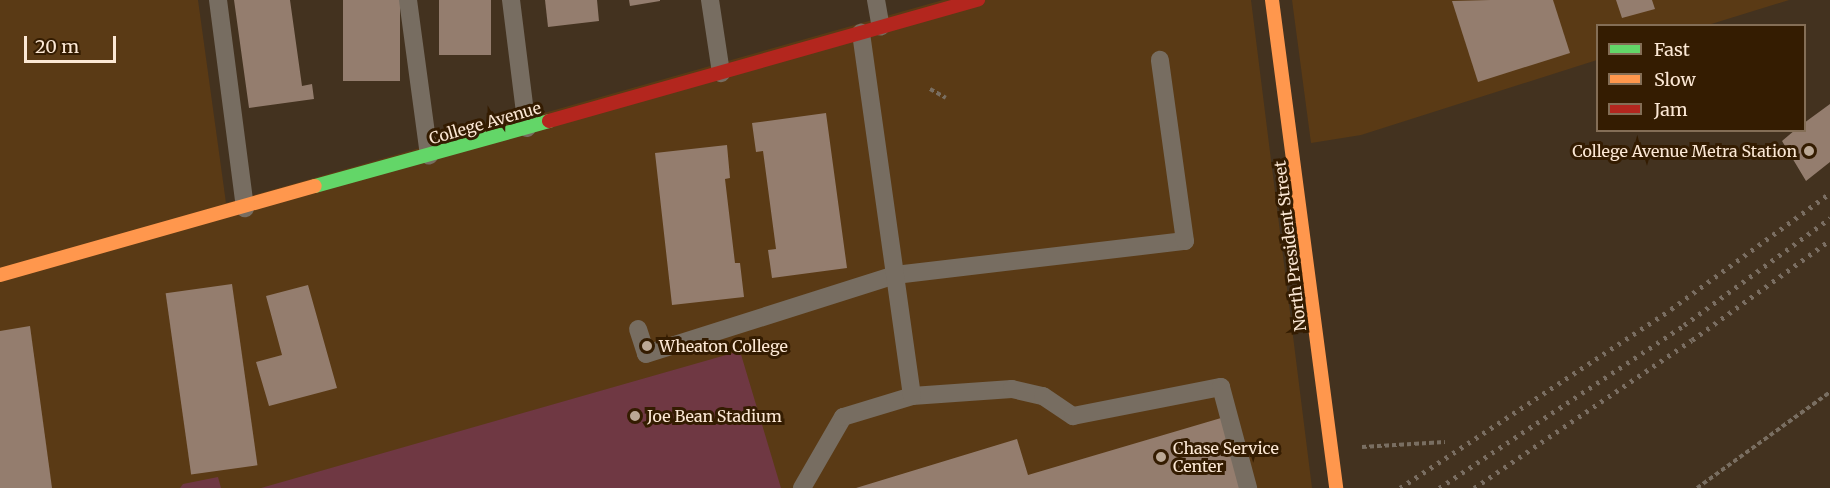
<!DOCTYPE html>
<html>
<head>
<meta charset="utf-8">
<style>
  body { margin:0 }
  #map { position:relative; width:1830px; height:488px; overflow:hidden; background:#43321f; font-family:Merriweather,serif }
  div>[style] { position:absolute }
  .built>* { inset:0; background:#5a3a15 }
  .green>* { inset:0; background:#6f3843 }
  .building>* { inset:0; background:#947d6e; transform-origin:0 0 }
  .path>* { height:4px; margin-top:-2px; transform-origin:0; background:repeating-linear-gradient(90deg,#796e61 0 4.5px,transparent 0 7.5px) }
  .lane>* { height:18px; margin:-9px; padding:0 9px; transform-origin:9px; border-radius:9px; background:#776d61 }
  .fast>* { height:14px; margin:-7px; padding:0 7px; transform-origin:7px; border-radius:7px; background:#63d668 }
  .slow>* { height:14px; margin:-7px; padding:0 7px; transform-origin:7px; border-radius:7px; background:#ff974d }
  .jam>* { height:14px; margin:-7px; padding:0 7px; transform-origin:7px; border-radius:7px; background:#b3261e }
  .rail>* { height:4.5px; margin-top:-2.25px; transform-origin:0; background:repeating-linear-gradient(90deg,#7a6e62 0 3px,transparent 0 9px) }
  .dots>* { width:16px; height:16px; translate:-50% -50%; box-sizing:border-box; border:3px solid #341c01; border-radius:50% }
  span { translate:-50% -50%; white-space:nowrap; text-align:center; line-height:1.15; -webkit-text-stroke:6px #341c01; paint-order:stroke }
  .street-label { font-size:16px; color:#fce8d5 }
  .poi-label { font-size:16px; color:#fce8d5 }
  .right { translate:-100% -50%; text-align:right }
  .left { translate:0 -50%; text-align:left }
  .legend { position:absolute; left:1596px; top:24px; width:210px; height:108px; box-sizing:border-box; background:#341c01; border:2px solid #846e56; margin:0; padding:8px 10px; list-style:none; font-size:18px; color:#fce8d5 }
  .legend li { display:flex; align-items:center; gap:12px; height:30px }
  .legend b { width:30px; border:2px solid #846e56 }
  .scale { position:absolute; left:24px; top:36px; width:92px; height:27px; box-sizing:border-box; border:3px solid #fce8d5; border-top:0; padding-left:8px; font-size:18px; line-height:21px; white-space:nowrap; color:#fce8d5; -webkit-text-stroke:4px #341c01; paint-order:stroke }
</style>
</head>
<body>
<div id="map">
  <div class="built">
    <div style="clip-path:polygon(0 0,198px 0,226px 203px,943px 0,1251px 0,1312px 488px,0 488px)"></div>
    <div style="clip-path:polygon(1292px 0,1789px 0,1708px 25px,1598px 26px,1597px 60px,1361px 135px,1311px 143px)"></div>
  </div>
  <div class="green">
    <div style="clip-path:polygon(740px 351px,781px 488px,261px 488px,282px 482px)"></div>
    <div style="clip-path:polygon(218px 477px,221px 488px,180px 488px,183px 484px)"></div>
  </div>
  <div class="building">
    <div style="clip-path:polygon(234px 0,290px 0,302px 86px,312px 84px,314px 99px,249px 108px)"></div>
    <div style="left:343px;top:0;width:57px;height:81px"></div>
    <div style="left:439px;top:0;width:52px;height:55px"></div>
    <div style="clip-path:polygon(545px 0,597px 0,599px 21px,548px 27px)"></div>
    <div style="clip-path:polygon(629px 0,660px 0,660px 1px,630px 6px)"></div>
    <div style="clip-path:polygon(1490px 0,1553px 0,1570px 53px,1478px 82px,1452px 1px)"></div>
    <div style="clip-path:polygon(1616px 0,1652px 0,1655px 9px,1622px 18px)"></div>
    <div style="clip-path:polygon(1830px 104px,1830px 162px,1806px 181px,1782px 141px,1795px 130px,1804px 130px,1804px 123px)"></div>
    <div style="clip-path:polygon(826px 113px,847px 268px,772px 278px,768px 250px,776px 249px,763px 151px,756px 152px,752px 123px)"></div>
    <div style="clip-path:polygon(727px 145px,730px 178px,725px 179px,735px 263px,740px 263px,744px 297px,672px 305px,655px 153px)"></div>
    <div style="left:232px;top:284px;width:183px;height:67px;rotate:82deg"></div>
    <div style="clip-path:polygon(308px 285px,337px 388px,269px 406px,256px 362px,282px 355px,266px 296px)"></div>
    <div style="clip-path:polygon(30px 326px,52px 488px,0 488px,0 331px)"></div>
    <div style="clip-path:polygon(1221px 418px,1242px 488px,856px 488px,1017px 439px,1028px 475px)"></div>
  </div>
  <div class="path">
    <div style="left:930px;top:89px;width:18px;rotate:29deg"></div>
    <div style="left:1362px;top:447px;width:83px;rotate:-3.4deg"></div>
    <div style="left:1697px;top:488px;width:164px;rotate:-35.8deg"></div>
  </div>
  <div class="lane">
    <div style="left:218px;top:0;width:210px;rotate:82.6deg"></div>
    <div style="left:408px;top:0;width:157px;rotate:82.3deg"></div>
    <div style="left:511px;top:0;width:129px;rotate:82.9deg"></div>
    <div style="left:710px;top:0;width:74px;rotate:81.4deg"></div>
    <div style="left:876px;top:0;width:27px;rotate:80deg"></div>
    <div style="left:638px;top:329px;width:26px;rotate:72deg"></div>
    <div style="left:646px;top:354px;width:261px;rotate:-17.6deg"></div>
    <div style="left:895px;top:275px;width:292px;rotate:-6.7deg"></div>
    <div style="left:1185px;top:241px;width:183px;rotate:-97.9deg"></div>
    <div style="left:912px;top:396px;width:100px;rotate:-4deg"></div>
    <div style="left:1012px;top:389px;width:32px;rotate:13deg"></div>
    <div style="left:1043px;top:396px;width:36px;rotate:34deg"></div>
    <div style="left:1073px;top:416px;width:151px;rotate:-11.1deg"></div>
    <div style="left:1221px;top:387px;width:105px;rotate:75deg"></div>
    <div style="left:802px;top:488px;width:82px;rotate:-60deg"></div>
    <div style="left:843px;top:417px;width:72px;rotate:-16.9deg"></div>
    <div style="left:912px;top:396px;width:367px;rotate:-98deg"></div>
  </div>
  <div class="fast">
    <div style="left:315px;top:186px;width:243px;rotate:-15.5deg"></div>
  </div>
  <div class="slow">
    <div style="left:1272px;top:0;width:492px;rotate:82.5deg"></div>
    <div style="left:0;top:275px;width:327px;rotate:-15.8deg"></div>
  </div>
  <div class="jam">
    <div style="left:549px;top:121px;width:446px;rotate:-15.8deg"></div>
  </div>
  <div class="rail">
    <div style="left:1400px;top:488px;width:325px;rotate:-33.4deg"></div>
    <div style="left:1671px;top:309px;width:197px;rotate:-36.1deg"></div>
    <div style="left:1439px;top:488px;width:294px;rotate:-33.6deg"></div>
    <div style="left:1684px;top:325px;width:181px;rotate:-36.2deg"></div>
    <div style="left:1474px;top:488px;width:263px;rotate:-34.2deg"></div>
    <div style="left:1692px;top:340px;width:170px;rotate:-35.9deg"></div>
  </div>
  <div class="dots">
    <div style="left:1809px;top:151px;background:#bba895"></div>
    <div style="left:647px;top:346px;background:#bba895"></div>
    <div style="left:635px;top:416px;background:#bba895"></div>
    <div style="left:1161px;top:457px;background:#bba895"></div>
  </div>
  <div class="street-label">
    <span style="left:485px;top:123px;rotate:-16deg">College Avenue</span>
    <span style="left:1290px;top:246px;rotate:-97deg">North President Street</span>
  </div>
  <div class="poi-label">
    <span class="right" style="left:1797px;top:151px">College Avenue Metra Station</span>
    <span class="left" style="left:659px;top:346px">Wheaton College</span>
    <span class="left" style="left:647px;top:416px">Joe Bean Stadium</span>
    <span class="left" style="left:1173px;top:457px">Chase Service<br>Center</span>
  </div>
  <ul class="legend">
  <li><b style="height:8px;background:#63d668"></b>Fast</li>
  <li><b style="height:8px;background:#ff974d"></b>Slow</li>
  <li><b style="height:8px;background:#b3261e"></b>Jam</li>
  </ul>
  <div class="scale">20 m</div>
</div>
</body>
</html>
